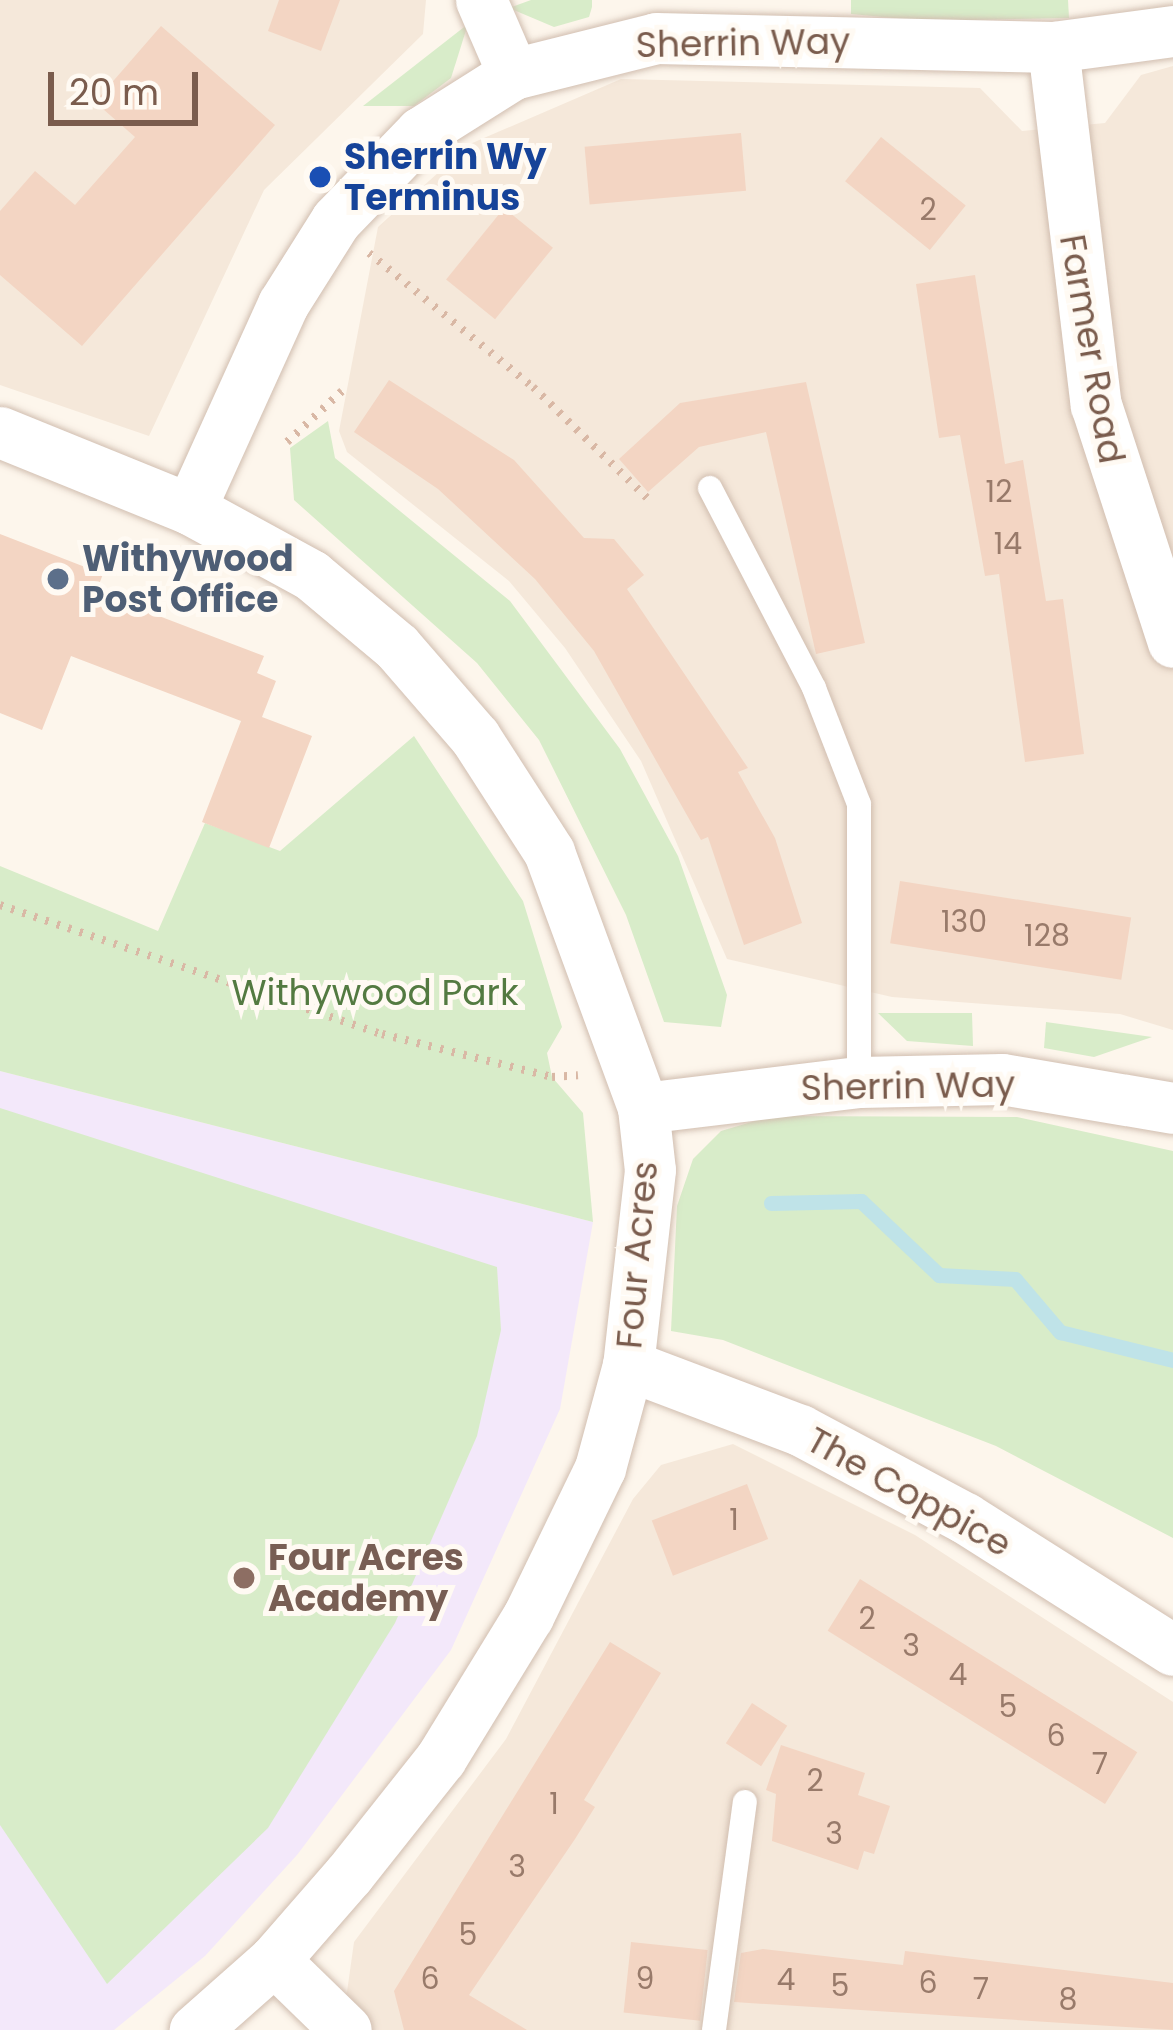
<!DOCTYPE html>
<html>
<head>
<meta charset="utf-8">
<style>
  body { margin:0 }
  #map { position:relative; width:1173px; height:2030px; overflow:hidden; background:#fdf6ec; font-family:Poppins,sans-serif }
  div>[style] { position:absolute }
  .residential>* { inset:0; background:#f5e8da }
  .education>* { inset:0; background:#f3e8fa }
  .green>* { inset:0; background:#d8ecc9 }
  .stream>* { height:15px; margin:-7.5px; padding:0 7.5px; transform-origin:7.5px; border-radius:7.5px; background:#bfe3e8 }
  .building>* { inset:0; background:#f3d5c3; transform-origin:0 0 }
  .path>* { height:8px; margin-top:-4px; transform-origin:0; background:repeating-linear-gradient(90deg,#d9b8a5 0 3px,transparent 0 12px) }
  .roads { filter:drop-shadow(0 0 3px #d1beb0) drop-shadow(0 0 3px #d1beb0) }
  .service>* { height:24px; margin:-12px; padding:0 12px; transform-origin:12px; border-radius:12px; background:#fff }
  .minor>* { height:51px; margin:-25.5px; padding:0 25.5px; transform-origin:25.5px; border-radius:25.5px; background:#fff }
  .dots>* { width:33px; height:33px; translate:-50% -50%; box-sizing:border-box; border:6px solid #fffaf3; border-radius:50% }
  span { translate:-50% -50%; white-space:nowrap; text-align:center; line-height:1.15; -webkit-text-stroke:10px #fffaf3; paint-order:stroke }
  .number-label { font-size:30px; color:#987a6a }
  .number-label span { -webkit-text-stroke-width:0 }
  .street-label { font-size:36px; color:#7a5c4d }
  .transit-label { font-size:36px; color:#164399; font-weight:700 }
  .left { translate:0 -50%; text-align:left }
  .service-label { font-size:36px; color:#4e5e75; font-weight:700 }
  .park-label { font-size:36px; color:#537a41 }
  .education-label { font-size:36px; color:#785e54; font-weight:700 }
  .scale { position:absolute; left:48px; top:72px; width:150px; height:54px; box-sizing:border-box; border:6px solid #7a5c4d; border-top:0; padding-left:15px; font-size:36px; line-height:42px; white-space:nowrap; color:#7a5c4d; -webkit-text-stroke:9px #fffaf3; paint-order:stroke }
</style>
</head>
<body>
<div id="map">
  <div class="residential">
    <div style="clip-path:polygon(0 0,426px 0,423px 34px,264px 190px,149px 436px,0 385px)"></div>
    <div style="clip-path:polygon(1173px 66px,1173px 1030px,1120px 1014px,892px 997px,727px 959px,641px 761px,565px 648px,509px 581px,347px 452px,339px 431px,378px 227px,470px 144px,621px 79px,980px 88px,1022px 131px,1105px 123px,1141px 75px)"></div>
    <div style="clip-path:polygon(733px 1444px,915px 1535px,1173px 1702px,1173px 2030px,318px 2030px,347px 1992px,354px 1942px,506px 1739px,633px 1499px,661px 1465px)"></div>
  </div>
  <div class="education">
    <div style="clip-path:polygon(0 1071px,593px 1222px,560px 1409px,451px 1650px,297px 1855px,205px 1956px,114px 2030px,0 2030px)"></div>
  </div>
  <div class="green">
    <div style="clip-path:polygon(531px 0,592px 0,592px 7px,589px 17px,554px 27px,509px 8px)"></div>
    <div style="clip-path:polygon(851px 0,1068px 0,1069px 18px,926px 21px,851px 14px)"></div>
    <div style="clip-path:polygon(468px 24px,451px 78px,414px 106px,363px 106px)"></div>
    <div style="clip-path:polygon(328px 421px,335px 458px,510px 601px,620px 749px,678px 856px,727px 995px,721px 1027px,664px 1022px,626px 915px,539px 740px,477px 663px,294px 500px,290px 448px)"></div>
    <div style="clip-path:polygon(414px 736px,523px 901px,562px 1027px,547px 1053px,552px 1077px,583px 1113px,593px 1222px,0 1071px,0 866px,158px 931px,205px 823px,280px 851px)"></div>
    <div style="clip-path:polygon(878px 1013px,972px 1013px,973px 1046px,907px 1041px)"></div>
    <div style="clip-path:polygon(1046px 1022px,1152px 1037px,1094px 1057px,1044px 1048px)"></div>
    <div style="clip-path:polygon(0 1108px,497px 1267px,501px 1330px,477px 1436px,395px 1623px,268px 1828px,107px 1984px,0 1825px)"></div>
    <div style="clip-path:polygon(772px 1116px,1017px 1117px,1173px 1151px,1173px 1538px,996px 1446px,723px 1340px,671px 1331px,677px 1206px,693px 1159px,721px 1131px)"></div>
  </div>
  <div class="stream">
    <div style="left:771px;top:1203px;width:90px;rotate:-1.3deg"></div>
    <div style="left:861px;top:1201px;width:108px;rotate:43.5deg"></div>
    <div style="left:939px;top:1275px;width:76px;rotate:3deg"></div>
    <div style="left:1015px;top:1279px;width:70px;rotate:49.7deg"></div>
    <div style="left:1060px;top:1332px;width:116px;rotate:13.9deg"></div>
  </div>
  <div class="building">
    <div style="clip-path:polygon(279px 0,340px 0,321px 51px,268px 31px)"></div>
    <div style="clip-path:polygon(161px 26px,275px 125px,82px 346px,0 275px,0 211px,35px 171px,75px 205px,135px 137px,95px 102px)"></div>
    <div style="left:741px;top:133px;width:58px;height:157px;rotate:85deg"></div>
    <div style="left:881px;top:137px;width:109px;height:57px;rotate:39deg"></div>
    <div style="left:504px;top:208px;width:63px;height:92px;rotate:39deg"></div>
    <div style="clip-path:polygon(975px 275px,1005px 464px,1023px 460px,1046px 601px,1063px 599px,1084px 754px,1025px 762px,999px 574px,985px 576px,960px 435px,939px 438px,916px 284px)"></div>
    <div style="clip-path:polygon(389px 380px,514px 460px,584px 538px,614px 539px,644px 575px,627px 589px,748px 768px,738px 772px,775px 838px,802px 923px,744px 945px,708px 837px,701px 840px,594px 651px,535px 579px,438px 489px,354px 432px)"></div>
    <div style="clip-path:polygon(806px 382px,865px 643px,816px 654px,766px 432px,699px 447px,648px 492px,619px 459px,680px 403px)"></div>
    <div style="clip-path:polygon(0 534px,103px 574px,96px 592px,264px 656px,257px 673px,276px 681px,262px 717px,312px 736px,269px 848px,202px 822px,241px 721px,71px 656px,42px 730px,0 713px)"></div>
    <div style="left:900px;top:881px;width:234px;height:63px;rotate:9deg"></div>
    <div style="left:747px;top:1484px;width:59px;height:102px;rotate:69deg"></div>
    <div style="left:860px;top:1579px;width:327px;height:61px;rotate:32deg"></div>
    <div style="clip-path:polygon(610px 1642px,661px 1673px,584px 1800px,595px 1807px,575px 1839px,469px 1995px,527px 2030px,404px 2030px,394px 1991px)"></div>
    <div style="left:752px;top:1703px;width:42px;height:48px;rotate:33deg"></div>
    <div style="clip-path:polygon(781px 1745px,865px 1773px,858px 1795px,890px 1806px,874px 1854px,864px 1851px,858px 1870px,772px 1841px,776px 1794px,766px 1790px)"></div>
    <div style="left:631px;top:1942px;width:77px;height:71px;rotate:6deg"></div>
    <div style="clip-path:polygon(763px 1949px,903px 1965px,905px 1951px,1173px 1983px,1173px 2030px,734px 2002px,741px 1953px)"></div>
  </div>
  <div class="path">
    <div style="left:369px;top:253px;width:212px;rotate:39.3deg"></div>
    <div style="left:533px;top:387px;width:159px;rotate:44.2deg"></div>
    <div style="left:287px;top:442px;width:75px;rotate:-42.8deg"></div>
    <div style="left:0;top:905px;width:403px;rotate:18.7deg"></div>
    <div style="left:382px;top:1034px;width:175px;rotate:14.2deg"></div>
    <div style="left:552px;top:1077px;width:26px;rotate:-4deg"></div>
  </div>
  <div class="roads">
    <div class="service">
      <div style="left:710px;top:488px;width:225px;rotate:62.5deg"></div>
      <div style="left:814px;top:688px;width:124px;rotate:68.8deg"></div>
      <div style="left:859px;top:804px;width:278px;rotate:90deg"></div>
      <div style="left:714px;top:2030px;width:230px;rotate:-82.3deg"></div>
    </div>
    <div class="minor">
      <div style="left:481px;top:0;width:81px;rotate:66.6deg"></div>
      <div style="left:1053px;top:47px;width:361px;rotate:83.2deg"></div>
      <div style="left:1096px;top:405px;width:249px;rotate:72deg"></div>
      <div style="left:0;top:432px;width:205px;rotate:22.1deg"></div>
      <div style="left:190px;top:509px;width:138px;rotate:28.6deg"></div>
      <div style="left:311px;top:575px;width:112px;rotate:39.9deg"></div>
      <div style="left:397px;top:647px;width:119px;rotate:49.1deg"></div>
      <div style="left:475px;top:737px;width:137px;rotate:57.2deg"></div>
      <div style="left:549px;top:852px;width:273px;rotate:69.8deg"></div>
      <div style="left:643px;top:1108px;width:62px;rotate:83.6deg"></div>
      <div style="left:650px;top:1170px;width:196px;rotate:96.4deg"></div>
      <div style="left:628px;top:1365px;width:107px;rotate:105.2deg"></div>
      <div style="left:600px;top:1468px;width:165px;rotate:115.9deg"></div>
      <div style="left:528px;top:1616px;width:167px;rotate:121.5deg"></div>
      <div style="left:441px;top:1758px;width:148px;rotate:128.4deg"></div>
      <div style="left:349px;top:1874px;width:114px;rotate:131.1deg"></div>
      <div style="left:274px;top:1960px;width:106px;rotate:138.5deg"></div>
      <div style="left:190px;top:509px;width:225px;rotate:-65.6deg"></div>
      <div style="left:283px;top:304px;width:99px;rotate:-57.8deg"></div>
      <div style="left:336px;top:220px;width:122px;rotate:-46deg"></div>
      <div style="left:421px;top:132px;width:109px;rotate:-32.2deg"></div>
      <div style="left:513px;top:74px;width:147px;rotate:-14.1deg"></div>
      <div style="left:656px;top:38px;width:397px;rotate:1.3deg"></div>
      <div style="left:1053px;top:47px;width:121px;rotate:-7.6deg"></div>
      <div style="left:643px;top:1108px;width:218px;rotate:-6.9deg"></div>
      <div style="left:859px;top:1082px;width:143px;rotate:-1.2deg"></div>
      <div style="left:1002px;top:1079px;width:173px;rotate:9.6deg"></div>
      <div style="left:628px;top:1365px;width:184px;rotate:20.7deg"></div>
      <div style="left:800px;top:1430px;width:187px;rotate:28.1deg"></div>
      <div style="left:965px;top:1518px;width:246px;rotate:32.4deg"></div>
      <div style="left:274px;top:1960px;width:100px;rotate:44.2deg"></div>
    </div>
  </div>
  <div class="dots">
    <div style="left:320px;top:177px;background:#1a4fb4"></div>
    <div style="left:58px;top:579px;background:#5c6f8a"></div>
    <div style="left:244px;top:1578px;background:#8d6e63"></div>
  </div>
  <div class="number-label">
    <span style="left:928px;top:210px">2</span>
    <span style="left:999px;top:492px">12</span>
    <span style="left:1008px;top:544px">14</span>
    <span style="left:964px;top:922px">130</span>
    <span style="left:1047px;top:936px">128</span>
    <span style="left:734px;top:1520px">1</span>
    <span style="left:867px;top:1619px">2</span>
    <span style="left:911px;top:1646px">3</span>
    <span style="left:958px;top:1675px">4</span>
    <span style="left:1008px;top:1707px">5</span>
    <span style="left:1056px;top:1736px">6</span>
    <span style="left:1100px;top:1764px">7</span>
    <span style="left:815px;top:1781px">2</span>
    <span style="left:554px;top:1804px">1</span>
    <span style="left:834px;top:1834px">3</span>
    <span style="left:517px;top:1867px">3</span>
    <span style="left:468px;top:1935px">5</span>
    <span style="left:430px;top:1979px">6</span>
    <span style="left:645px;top:1979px">9</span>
    <span style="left:786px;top:1980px">4</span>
    <span style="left:928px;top:1983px">6</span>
    <span style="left:840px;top:1986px">5</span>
    <span style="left:981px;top:1989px">7</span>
    <span style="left:1068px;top:2000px">8</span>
  </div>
  <div class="street-label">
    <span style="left:743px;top:43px;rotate:-1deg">Sherrin Way</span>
    <span style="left:1092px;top:349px;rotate:80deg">Farmer Road</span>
    <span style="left:908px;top:1086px;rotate:-1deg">Sherrin Way</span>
    <span style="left:637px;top:1255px;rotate:-85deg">Four Acres</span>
    <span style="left:909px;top:1492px;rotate:29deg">The Coppice</span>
  </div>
  <div class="transit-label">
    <span class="left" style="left:344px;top:177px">Sherrin Wy<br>Terminus</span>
  </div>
  <div class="service-label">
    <span class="left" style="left:82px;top:579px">Withywood<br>Post Office</span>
  </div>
  <div class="park-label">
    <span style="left:375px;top:993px">Withywood Park</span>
  </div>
  <div class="education-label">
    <span class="left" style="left:268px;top:1578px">Four Acres<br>Academy</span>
  </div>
  <div class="scale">20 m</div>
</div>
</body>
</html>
